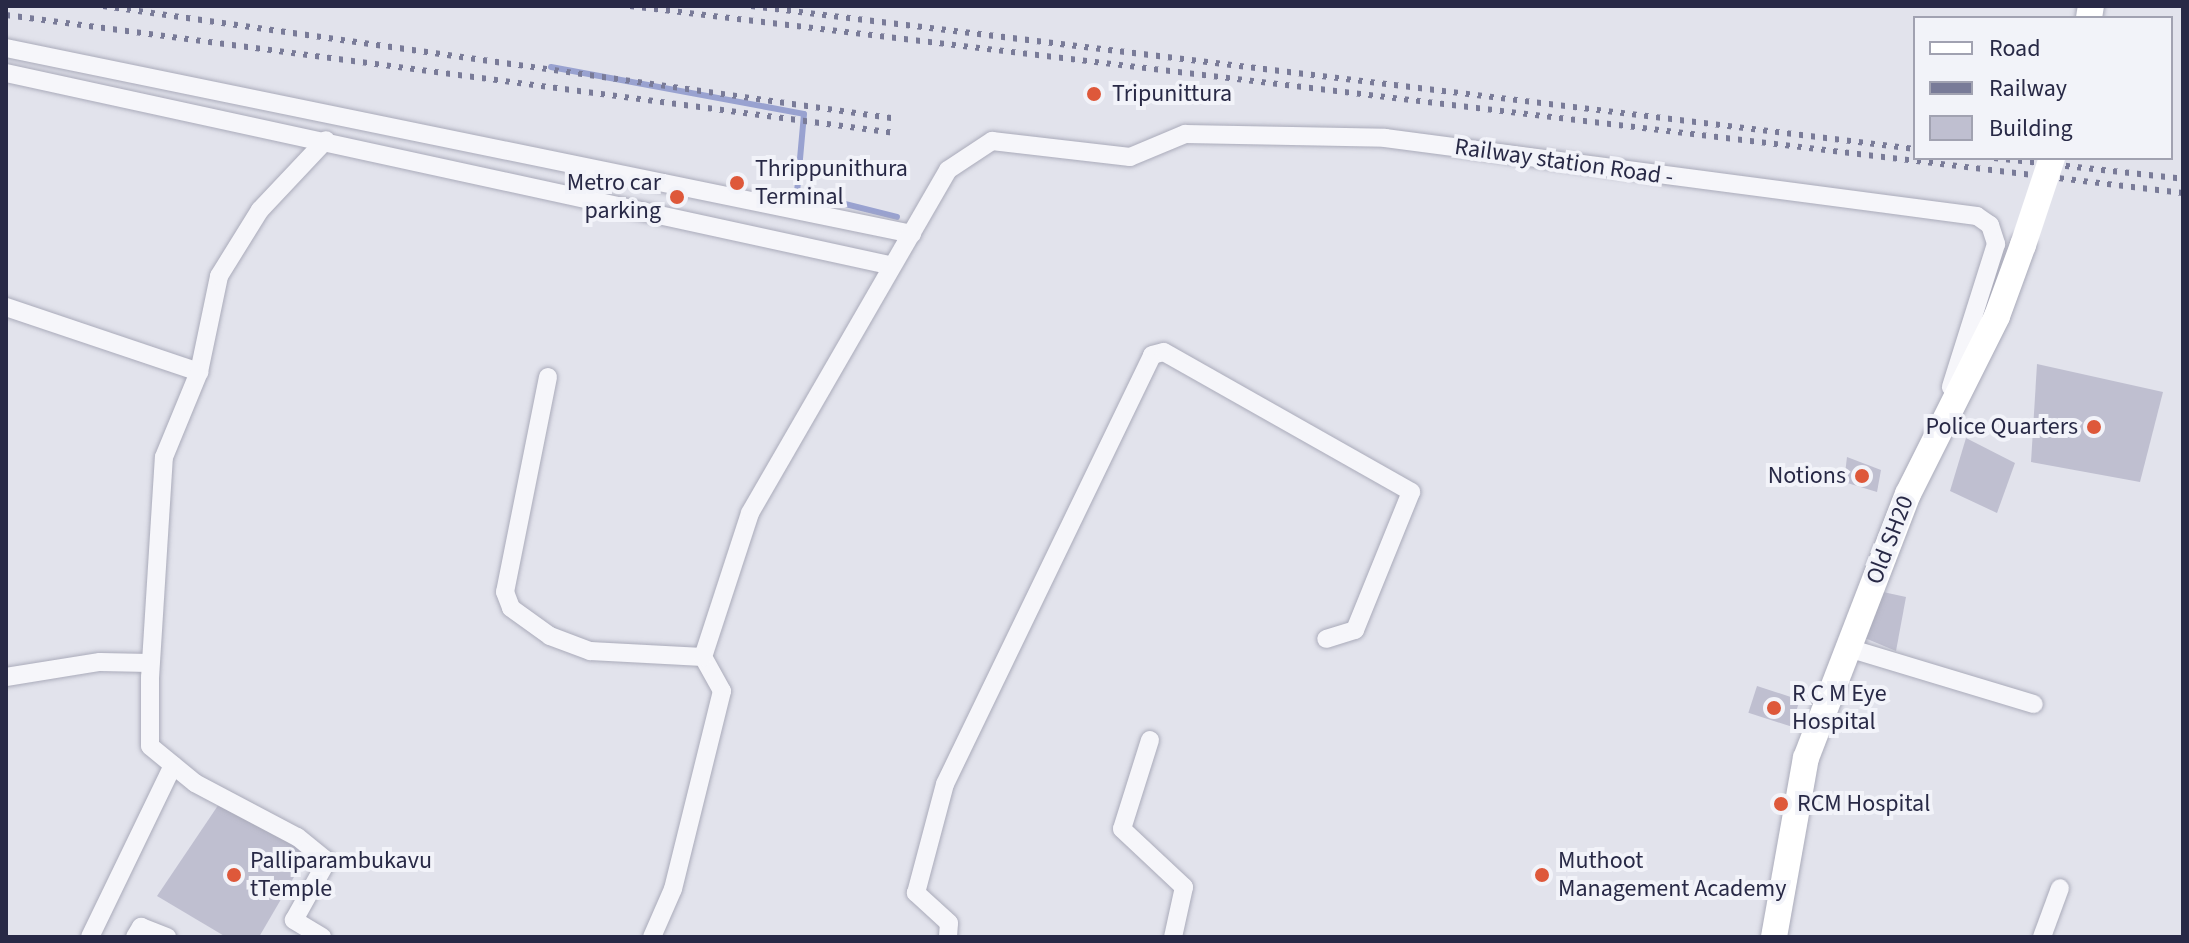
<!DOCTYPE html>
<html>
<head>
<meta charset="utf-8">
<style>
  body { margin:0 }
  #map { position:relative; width:2189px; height:943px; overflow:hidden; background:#e2e3ec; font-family:"Source Sans 3",sans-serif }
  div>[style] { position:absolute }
  .stream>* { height:6px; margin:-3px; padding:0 3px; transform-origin:3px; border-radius:3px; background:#99a2d0 }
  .building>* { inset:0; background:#bfbfd0; transform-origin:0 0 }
  .roads { filter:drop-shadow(0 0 2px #aaabba) drop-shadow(0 0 2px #aaabba) }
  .minor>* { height:18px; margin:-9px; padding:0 9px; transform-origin:9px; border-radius:9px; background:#f6f6fa }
  .secondary>* { height:26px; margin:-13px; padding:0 13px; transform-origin:13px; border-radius:13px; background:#fff }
  .rail>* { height:6px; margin-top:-3px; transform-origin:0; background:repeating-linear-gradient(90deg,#797b98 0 4px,transparent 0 12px) }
  .secondary-bridge>* { height:26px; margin:-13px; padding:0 13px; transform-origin:13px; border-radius:13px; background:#fff }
  .dots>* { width:22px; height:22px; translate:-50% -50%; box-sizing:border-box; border:4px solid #f2f3f9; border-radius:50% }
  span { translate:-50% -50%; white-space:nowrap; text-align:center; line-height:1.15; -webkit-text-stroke:8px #f2f3f9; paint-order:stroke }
  .poi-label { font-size:24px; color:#282946 }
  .left { translate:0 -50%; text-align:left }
  .right { translate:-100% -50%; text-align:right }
  .street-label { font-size:24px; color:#282946 }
  .frame { position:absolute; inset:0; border:8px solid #282946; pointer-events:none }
  .legend { position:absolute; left:1913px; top:16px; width:260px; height:144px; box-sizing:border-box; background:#f2f3f9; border:2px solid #a1a2b1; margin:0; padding:10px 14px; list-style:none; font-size:24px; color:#282946 }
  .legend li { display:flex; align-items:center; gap:16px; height:40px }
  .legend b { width:40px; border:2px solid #a1a2b1 }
</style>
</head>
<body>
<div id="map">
  <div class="stream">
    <div style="left:551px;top:67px;width:257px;rotate:10.5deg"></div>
    <div style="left:804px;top:114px;width:78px;rotate:95.1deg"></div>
    <div style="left:797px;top:192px;width:103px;rotate:14deg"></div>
  </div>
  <div class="building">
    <div style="clip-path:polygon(2037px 364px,2163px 392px,2140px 482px,2031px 462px)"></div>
    <div style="clip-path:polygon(1966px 438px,2015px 463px,1997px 513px,1950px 491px)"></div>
    <div style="clip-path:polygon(1847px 457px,1881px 470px,1877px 492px,1844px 482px)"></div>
    <div style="clip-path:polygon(1874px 590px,1906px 597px,1896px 651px,1860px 636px)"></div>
    <div style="left:1757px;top:686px;width:45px;height:28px;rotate:18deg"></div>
    <div style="clip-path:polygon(221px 801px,308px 853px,259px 937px,226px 937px,157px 896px)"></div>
  </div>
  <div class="roads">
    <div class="minor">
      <div style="left:6px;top:48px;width:925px;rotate:11.6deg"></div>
      <div style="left:6px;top:73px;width:904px;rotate:12.27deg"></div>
      <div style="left:6px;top:307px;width:204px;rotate:18.6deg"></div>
      <div style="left:548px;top:377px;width:219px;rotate:101.3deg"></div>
      <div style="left:505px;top:592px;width:17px;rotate:69deg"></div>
      <div style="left:511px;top:608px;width:48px;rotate:35.7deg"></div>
      <div style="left:550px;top:636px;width:43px;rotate:20.6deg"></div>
      <div style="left:590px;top:651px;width:113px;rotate:3deg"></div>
      <div style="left:1848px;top:648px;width:194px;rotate:16.8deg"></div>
      <div style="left:6px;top:677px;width:95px;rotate:-9.1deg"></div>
      <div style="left:100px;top:662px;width:50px;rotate:1.1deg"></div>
      <div style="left:1150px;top:740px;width:93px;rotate:107.5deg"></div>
      <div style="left:1122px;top:829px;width:85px;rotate:43.1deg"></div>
      <div style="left:1184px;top:887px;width:51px;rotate:102.4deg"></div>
      <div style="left:90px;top:937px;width:191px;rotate:-64.2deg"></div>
      <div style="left:135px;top:937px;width:12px;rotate:-59deg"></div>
      <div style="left:141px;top:927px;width:28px;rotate:21deg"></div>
      <div style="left:322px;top:937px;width:33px;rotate:-149deg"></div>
      <div style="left:294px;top:920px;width:68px;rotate:-60.8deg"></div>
      <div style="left:327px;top:861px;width:38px;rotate:-141deg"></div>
      <div style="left:297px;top:837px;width:115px;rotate:-152.1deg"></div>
      <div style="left:195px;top:783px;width:58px;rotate:-140.6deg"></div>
      <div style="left:150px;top:746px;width:68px;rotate:-90deg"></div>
      <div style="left:150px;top:678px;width:221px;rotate:-86.4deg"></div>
      <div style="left:164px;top:457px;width:92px;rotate:-67.6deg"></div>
      <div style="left:199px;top:372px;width:98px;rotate:-78.2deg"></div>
      <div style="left:219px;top:276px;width:78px;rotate:-58.2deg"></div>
      <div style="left:260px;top:210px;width:96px;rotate:-46.7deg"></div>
      <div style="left:652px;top:937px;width:52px;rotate:-66.4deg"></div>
      <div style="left:673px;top:889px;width:204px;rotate:-76.1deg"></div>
      <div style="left:722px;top:691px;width:39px;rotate:-119deg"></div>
      <div style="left:703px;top:657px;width:151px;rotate:-71.9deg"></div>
      <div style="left:750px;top:513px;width:396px;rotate:-60deg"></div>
      <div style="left:948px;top:170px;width:53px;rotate:-33.4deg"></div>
      <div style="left:992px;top:141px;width:139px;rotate:6.6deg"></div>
      <div style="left:1130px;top:157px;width:60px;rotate:-22.7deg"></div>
      <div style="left:1185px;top:134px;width:200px;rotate:1.1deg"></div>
      <div style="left:1385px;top:138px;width:597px;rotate:7.51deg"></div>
      <div style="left:1977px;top:216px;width:16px;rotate:35deg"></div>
      <div style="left:1990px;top:225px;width:20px;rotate:72deg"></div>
      <div style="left:1996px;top:244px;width:150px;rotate:107.5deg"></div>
      <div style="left:948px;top:937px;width:14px;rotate:-86deg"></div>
      <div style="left:949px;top:923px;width:45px;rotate:-137.7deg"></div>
      <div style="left:916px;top:893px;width:113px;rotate:-75.1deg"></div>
      <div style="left:945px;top:784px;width:476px;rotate:-64.2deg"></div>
      <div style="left:1152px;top:355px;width:12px;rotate:-14deg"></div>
      <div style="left:1164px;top:352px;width:284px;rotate:29.5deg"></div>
      <div style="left:1411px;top:492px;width:149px;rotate:112.1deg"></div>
      <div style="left:1355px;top:630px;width:30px;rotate:163deg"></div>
      <div style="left:2042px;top:937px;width:52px;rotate:-69.8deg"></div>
    </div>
    <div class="secondary">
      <div style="left:2089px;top:18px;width:12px;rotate:-81deg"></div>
      <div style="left:1774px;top:937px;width:182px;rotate:-79.9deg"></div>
      <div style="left:1806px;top:758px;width:283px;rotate:-68.9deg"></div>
      <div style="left:1908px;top:494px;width:199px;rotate:-63.4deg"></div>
      <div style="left:1997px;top:316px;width:76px;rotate:-69.9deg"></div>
    </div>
  </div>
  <div class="rail">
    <div style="left:103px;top:6px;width:803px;rotate:8.09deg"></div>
    <div style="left:630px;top:6px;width:1564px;rotate:6.87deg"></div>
    <div style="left:751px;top:6px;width:1173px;rotate:7deg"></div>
    <div style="left:6px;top:15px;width:897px;rotate:7.56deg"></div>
    <div style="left:1994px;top:158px;width:190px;rotate:6.3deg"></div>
  </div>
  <div class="secondary-bridge">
    <div style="left:2023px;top:245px;width:92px;rotate:-71.6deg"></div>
  </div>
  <div class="dots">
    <div style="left:1094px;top:94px;background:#de583a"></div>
    <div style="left:737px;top:183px;background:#de583a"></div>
    <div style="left:677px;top:197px;background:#de583a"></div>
    <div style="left:2094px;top:427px;background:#de583a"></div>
    <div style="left:1862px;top:476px;background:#de583a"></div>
    <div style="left:1774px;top:708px;background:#de583a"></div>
    <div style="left:1781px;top:804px;background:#de583a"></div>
    <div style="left:234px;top:875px;background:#de583a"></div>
    <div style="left:1542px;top:875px;background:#de583a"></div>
  </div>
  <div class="poi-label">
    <span class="left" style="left:1112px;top:94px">Tripunittura</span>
    <span class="left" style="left:755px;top:183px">Thrippunithura<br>Terminal</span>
    <span class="right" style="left:661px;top:197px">Metro car<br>parking</span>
    <span class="right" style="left:2078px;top:427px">Police Quarters</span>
    <span class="right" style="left:1846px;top:476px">Notions</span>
    <span class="left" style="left:1792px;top:708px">R C M Eye<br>Hospital</span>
    <span class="left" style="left:1797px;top:804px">RCM Hospital</span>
    <span class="left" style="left:250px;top:875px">Palliparambukavu<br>tTemple</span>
    <span class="left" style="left:1558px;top:875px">Muthoot<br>Management Academy</span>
  </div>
  <div class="street-label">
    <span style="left:1564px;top:162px;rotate:8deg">Railway station Road -</span>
    <span style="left:1890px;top:540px;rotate:-69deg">Old SH20</span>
  </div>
  <div class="frame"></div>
  <ul class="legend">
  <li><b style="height:10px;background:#fff"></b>Road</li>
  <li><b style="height:10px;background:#797b98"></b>Railway</li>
  <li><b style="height:22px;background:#bfbfd0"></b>Building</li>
  </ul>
</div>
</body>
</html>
